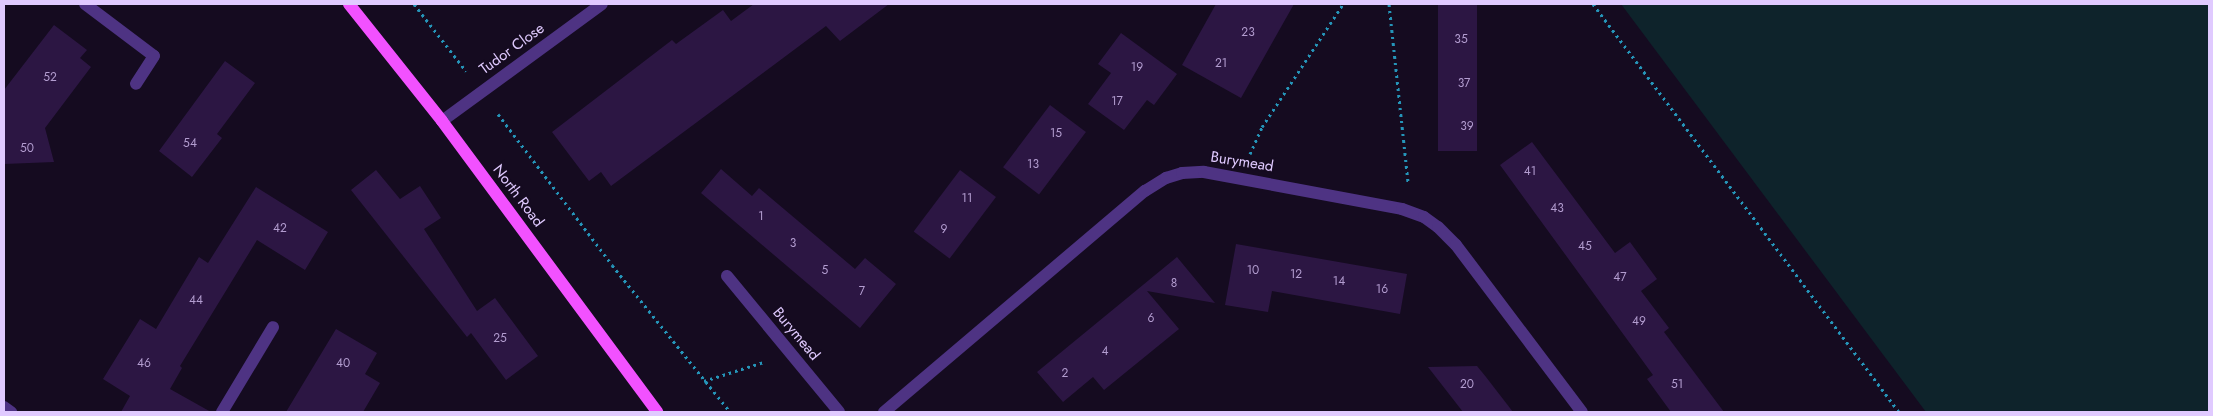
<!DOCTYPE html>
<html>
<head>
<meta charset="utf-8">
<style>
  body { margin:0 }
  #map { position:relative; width:2213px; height:416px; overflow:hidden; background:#150b20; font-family:Jost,sans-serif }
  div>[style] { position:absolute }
  .green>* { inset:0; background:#0e232b }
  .building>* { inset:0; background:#2c1643; transform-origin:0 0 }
  .path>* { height:3px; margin-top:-1.5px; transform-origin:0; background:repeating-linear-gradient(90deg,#2595b9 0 2.5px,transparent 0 6.5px) }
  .minor>* { height:12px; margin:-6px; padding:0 6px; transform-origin:6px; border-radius:6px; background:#4e3383 }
  .major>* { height:12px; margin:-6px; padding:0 6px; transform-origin:6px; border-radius:6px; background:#f251ff }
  span { translate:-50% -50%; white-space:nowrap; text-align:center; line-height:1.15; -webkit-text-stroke:4px #150b20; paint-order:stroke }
  .number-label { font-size:12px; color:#b39dd0 }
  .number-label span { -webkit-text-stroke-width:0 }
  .street-label { font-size:15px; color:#e0caff }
  .frame { position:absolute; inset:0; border:5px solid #e0caff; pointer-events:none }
</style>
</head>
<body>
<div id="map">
  <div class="green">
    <div style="clip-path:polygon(1621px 4px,2209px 4px,2209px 412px,1926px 412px)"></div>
  </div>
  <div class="building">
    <div style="clip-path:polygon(754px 4px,889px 4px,840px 41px,826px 26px,611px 186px,601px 172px,589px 181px,552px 132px,672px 40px,676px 44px,723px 10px,731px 21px)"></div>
    <div style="clip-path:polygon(1216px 4px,1294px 4px,1241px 98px,1182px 65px)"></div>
    <div style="left:1438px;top:4px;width:39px;height:147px"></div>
    <div style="clip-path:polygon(54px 25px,87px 50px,80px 58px,91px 67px,45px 128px,54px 162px,4px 164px,4px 90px)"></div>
    <div style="clip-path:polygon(1121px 33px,1177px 74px,1154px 105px,1147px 100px,1124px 130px,1088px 104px,1111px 73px,1098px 64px)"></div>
    <div style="clip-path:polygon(225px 61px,255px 83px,217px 134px,222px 138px,192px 177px,159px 151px)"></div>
    <div style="left:1050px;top:105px;width:45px;height:78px;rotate:37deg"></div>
    <div style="clip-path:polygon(1532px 142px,1615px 253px,1630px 242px,1657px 279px,1641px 291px,1669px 328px,1664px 332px,1724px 412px,1671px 412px,1647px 379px,1653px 375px,1500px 165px)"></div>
    <div style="clip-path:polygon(721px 169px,752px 196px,759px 188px,855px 269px,865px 258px,896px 284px,860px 328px,701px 193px)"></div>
    <div style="clip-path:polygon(376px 170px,400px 199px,420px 186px,441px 218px,424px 229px,477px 311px,495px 298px,538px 356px,506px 380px,471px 333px,467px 337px,351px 190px)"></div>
    <div style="left:960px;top:170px;width:45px;height:77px;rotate:37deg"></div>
    <div style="clip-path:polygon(256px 187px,328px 232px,305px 270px,257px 240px,180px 366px,182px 368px,170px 389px,211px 412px,121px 412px,130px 396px,103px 379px,140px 319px,156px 329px,199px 257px,208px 263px)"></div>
    <div style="clip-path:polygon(1236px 244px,1407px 274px,1400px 314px,1272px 291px,1268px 312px,1225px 305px)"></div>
    <div style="clip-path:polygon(1177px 257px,1215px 303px,1147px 291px,1179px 329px,1104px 390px,1093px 377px,1063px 402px,1037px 372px)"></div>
    <div style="clip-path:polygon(336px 329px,377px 353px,365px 374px,380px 383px,363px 412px,286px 412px)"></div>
    <div style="clip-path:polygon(1477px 366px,1486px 377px,1513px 412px,1463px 412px,1428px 367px)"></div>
  </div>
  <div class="path">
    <div style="left:414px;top:4px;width:85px;rotate:52.2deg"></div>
    <div style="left:1389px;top:4px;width:179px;rotate:83.9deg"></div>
    <div style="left:1593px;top:4px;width:510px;rotate:53.13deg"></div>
    <div style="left:498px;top:114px;width:189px;rotate:52.9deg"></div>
    <div style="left:612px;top:265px;width:189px;rotate:51.2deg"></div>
    <div style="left:1250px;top:154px;width:30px;rotate:-66deg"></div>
    <div style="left:1262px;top:127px;width:147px;rotate:-56.6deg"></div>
    <div style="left:704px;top:381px;width:63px;rotate:-17.6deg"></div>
  </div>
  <div class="minor">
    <div style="left:85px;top:4px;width:86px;rotate:37deg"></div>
    <div style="left:154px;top:56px;width:33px;rotate:123deg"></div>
    <div style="left:442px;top:121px;width:198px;rotate:-36.2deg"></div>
    <div style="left:727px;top:276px;width:176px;rotate:50.5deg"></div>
    <div style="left:4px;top:407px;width:9px;rotate:36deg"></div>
    <div style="left:222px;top:412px;width:99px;rotate:-59deg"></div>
    <div style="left:884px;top:412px;width:342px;rotate:-40.3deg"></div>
    <div style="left:1145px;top:191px;width:25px;rotate:-32deg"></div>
    <div style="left:1166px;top:178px;width:17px;rotate:-17deg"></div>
    <div style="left:1182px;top:173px;width:22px;rotate:-3deg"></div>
    <div style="left:1204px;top:172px;width:201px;rotate:10.6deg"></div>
    <div style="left:1402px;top:209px;width:23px;rotate:20deg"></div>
    <div style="left:1424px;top:217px;width:17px;rotate:36deg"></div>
    <div style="left:1438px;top:227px;width:25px;rotate:45deg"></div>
    <div style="left:1456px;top:245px;width:209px;rotate:53deg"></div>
  </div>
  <div class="major">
    <div style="left:349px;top:4px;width:149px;rotate:51.5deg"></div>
    <div style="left:442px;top:121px;width:362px;rotate:53.5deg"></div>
  </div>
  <div class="number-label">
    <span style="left:1248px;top:33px">23</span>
    <span style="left:1461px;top:40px">35</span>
    <span style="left:1221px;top:64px">21</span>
    <span style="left:1137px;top:68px">19</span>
    <span style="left:50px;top:78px">52</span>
    <span style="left:1464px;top:84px">37</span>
    <span style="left:1117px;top:102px">17</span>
    <span style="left:1467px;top:127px">39</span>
    <span style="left:1056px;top:134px">15</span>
    <span style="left:190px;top:144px">54</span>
    <span style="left:27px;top:149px">50</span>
    <span style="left:1033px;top:165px">13</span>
    <span style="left:1530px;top:172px">41</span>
    <span style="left:967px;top:199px">11</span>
    <span style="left:1557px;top:209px">43</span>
    <span style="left:761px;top:217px">1</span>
    <span style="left:280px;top:229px">42</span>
    <span style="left:944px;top:230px">9</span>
    <span style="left:793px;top:244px">3</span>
    <span style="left:1585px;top:247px">45</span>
    <span style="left:825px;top:271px">5</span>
    <span style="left:1253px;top:271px">10</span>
    <span style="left:1296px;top:275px">12</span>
    <span style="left:1620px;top:278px">47</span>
    <span style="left:1339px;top:282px">14</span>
    <span style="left:1174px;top:284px">8</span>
    <span style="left:1382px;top:290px">16</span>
    <span style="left:862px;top:292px">7</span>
    <span style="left:196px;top:301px">44</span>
    <span style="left:1151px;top:319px">6</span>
    <span style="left:1639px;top:322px">49</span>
    <span style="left:500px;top:339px">25</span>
    <span style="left:1105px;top:352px">4</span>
    <span style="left:144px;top:364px">46</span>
    <span style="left:343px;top:364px">40</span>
    <span style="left:1065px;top:374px">2</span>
    <span style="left:1467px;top:385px">20</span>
    <span style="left:1677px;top:385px">51</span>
  </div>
  <div class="street-label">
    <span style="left:512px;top:49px;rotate:-36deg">Tudor Close</span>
    <span style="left:1242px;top:162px;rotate:9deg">Burymead</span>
    <span style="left:518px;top:196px;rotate:53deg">North Road</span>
    <span style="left:796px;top:334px;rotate:50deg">Burymead</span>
  </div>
  <div class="frame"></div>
</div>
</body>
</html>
